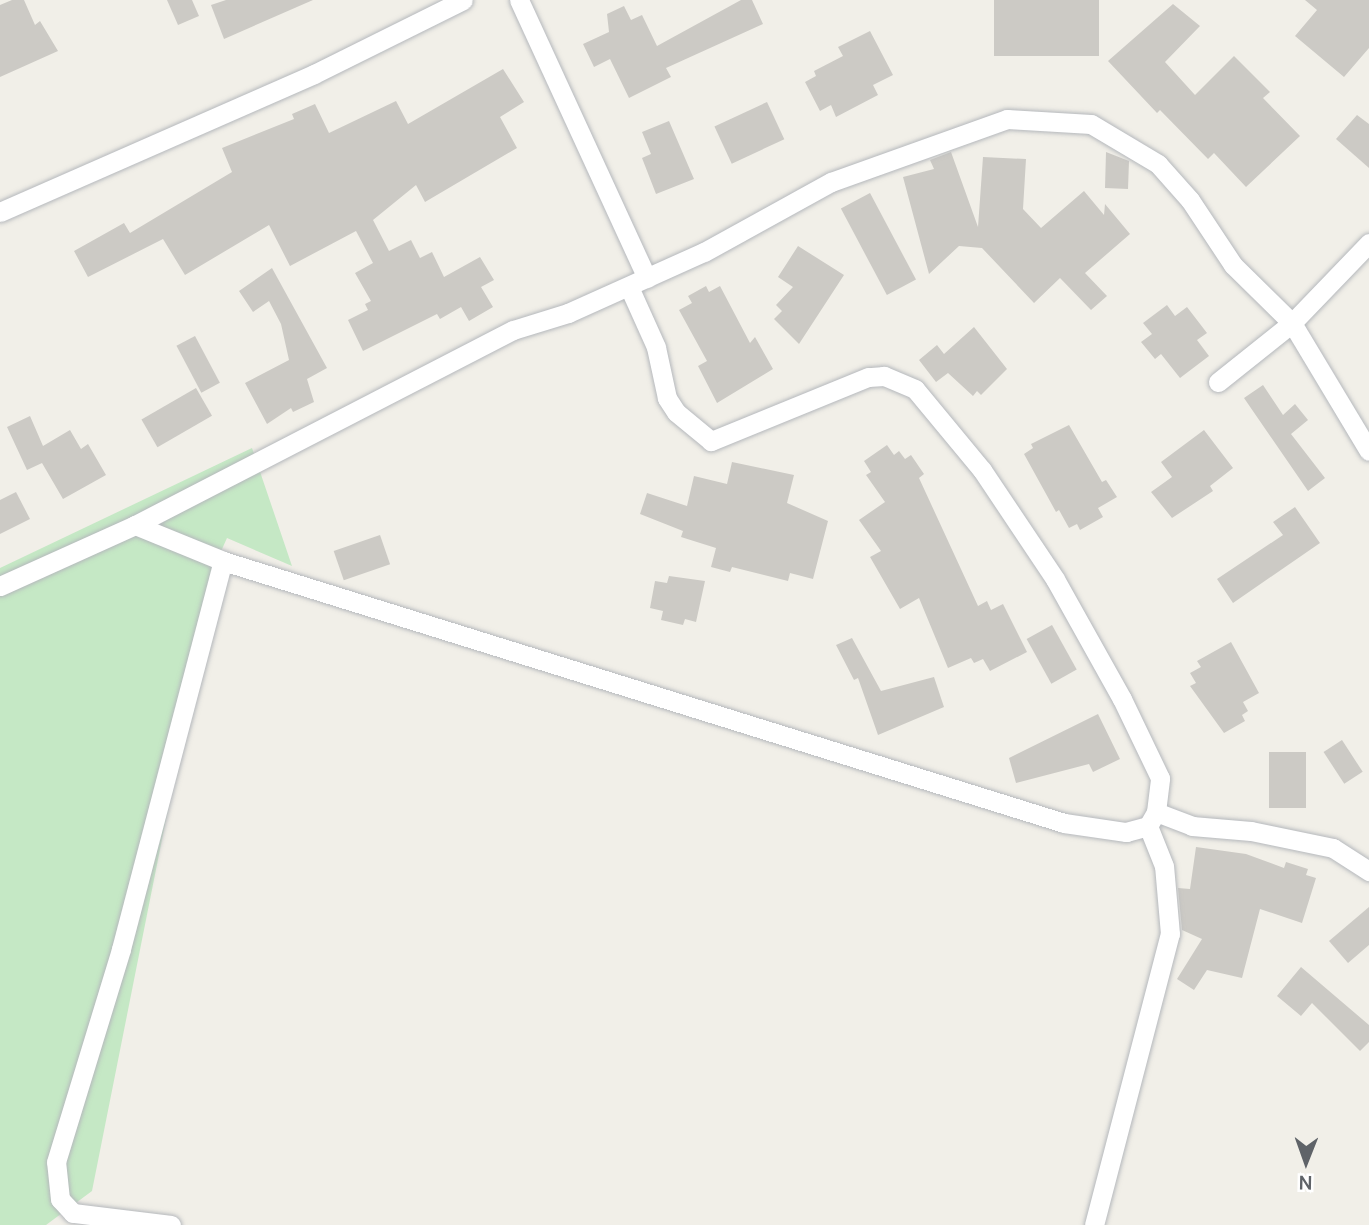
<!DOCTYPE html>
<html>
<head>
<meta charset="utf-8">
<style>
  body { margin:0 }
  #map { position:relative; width:1369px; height:1225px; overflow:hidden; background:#f1efe8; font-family:Manrope,sans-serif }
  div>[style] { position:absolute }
  .green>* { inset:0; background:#c5e8c5 }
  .building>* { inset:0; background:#cccac5; transform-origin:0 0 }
  .roads { filter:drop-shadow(0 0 2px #b5b8bc) drop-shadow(0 0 2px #b5b8bc) }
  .minor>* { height:19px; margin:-9.5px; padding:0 9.5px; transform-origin:9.5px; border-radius:9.5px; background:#fff }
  span { translate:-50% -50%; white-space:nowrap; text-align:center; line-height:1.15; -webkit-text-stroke:7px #fff; paint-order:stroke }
  .north { position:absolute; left:1271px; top:1127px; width:70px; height:70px; -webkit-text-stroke:5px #fff; paint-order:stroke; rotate:181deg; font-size:19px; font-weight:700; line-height:28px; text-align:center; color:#5f6368 }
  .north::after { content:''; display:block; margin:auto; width:24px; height:32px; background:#5f6368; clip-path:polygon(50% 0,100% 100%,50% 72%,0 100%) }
</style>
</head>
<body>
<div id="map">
  <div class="green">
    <div style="clip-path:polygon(252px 448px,292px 566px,227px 538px,218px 558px,92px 1191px,46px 1225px,0 1225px,0 568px)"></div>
  </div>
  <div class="building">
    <div style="clip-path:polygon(12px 0,24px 0,35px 25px,40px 21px,58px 51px,0 77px,0 5px)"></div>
    <div style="clip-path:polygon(167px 0,192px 0,199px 16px,178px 25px)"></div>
    <div style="clip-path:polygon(226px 0,313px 0,224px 39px,211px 5px)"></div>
    <div style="clip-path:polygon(741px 0,752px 0,763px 24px,666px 68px,671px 77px,629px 98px,610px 59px,594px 67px,583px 44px,609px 32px,607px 14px,624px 6px,631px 20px,642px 15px,657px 46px)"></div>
    <div style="left:994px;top:0;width:105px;height:56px"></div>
    <div style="clip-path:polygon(1305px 0,1369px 0,1369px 48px,1344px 77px,1295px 36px,1317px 10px)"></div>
    <div style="clip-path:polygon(1173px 4px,1200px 26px,1165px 62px,1195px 95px,1234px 56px,1270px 92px,1263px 98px,1300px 136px,1246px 187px,1214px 153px,1208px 159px,1160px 110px,1157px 113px,1108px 61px)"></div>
    <div style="clip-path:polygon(870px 31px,893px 75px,873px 85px,878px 95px,836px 117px,831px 105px,820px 111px,805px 82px,816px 76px,814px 71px,843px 56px,838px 47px)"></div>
    <div style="clip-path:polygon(503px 69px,524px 102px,500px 117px,517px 148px,425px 202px,416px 185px,373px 220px,389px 251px,411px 240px,420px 258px,432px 252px,444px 277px,480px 257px,494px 280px,481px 287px,493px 307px,469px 321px,461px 307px,440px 319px,437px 314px,363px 351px,348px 320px,368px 310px,365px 304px,371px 301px,355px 273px,373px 263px,356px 231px,290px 266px,269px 225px,185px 275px,163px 239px,88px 277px,74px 251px,124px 223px,130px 233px,232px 172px,222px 148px,294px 119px,292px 114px,315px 104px,329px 133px,396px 101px,408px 124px)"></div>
    <div style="left:767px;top:102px;width:41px;height:58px;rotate:65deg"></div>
    <div style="clip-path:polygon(1357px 115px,1369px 124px,1369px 168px,1336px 139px)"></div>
    <div style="clip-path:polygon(669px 121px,694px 179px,656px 194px,642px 158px,651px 154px,642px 132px)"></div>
    <div style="clip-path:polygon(951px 152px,978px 227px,983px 157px,1026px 159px,1023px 209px,1041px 228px,1084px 191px,1104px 215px,1105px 204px,1130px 234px,1085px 273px,1107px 296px,1091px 310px,1060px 278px,1034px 303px,982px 248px,959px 246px,929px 274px,903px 177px,934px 169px,930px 160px)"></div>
    <div style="clip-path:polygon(1106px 152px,1129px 161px,1128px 189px,1105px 188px)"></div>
    <div style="left:870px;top:193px;width:98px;height:33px;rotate:62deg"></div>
    <div style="clip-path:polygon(798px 246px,844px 275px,799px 344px,774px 319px,782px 311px,776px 305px,793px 287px,778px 277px)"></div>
    <div style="clip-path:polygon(272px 268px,327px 368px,307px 379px,314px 402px,293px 412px,291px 408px,267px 424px,245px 383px,289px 360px,281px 324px,269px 301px,253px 312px,239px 291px)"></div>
    <div style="clip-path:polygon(706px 286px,709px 292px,720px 286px,750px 343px,755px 337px,773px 369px,717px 403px,698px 366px,707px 361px,679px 310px,692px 303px,688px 296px)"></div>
    <div style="clip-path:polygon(1167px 305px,1175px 316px,1187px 307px,1207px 333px,1197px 340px,1209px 356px,1180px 378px,1161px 354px,1155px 359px,1141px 342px,1152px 334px,1143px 323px)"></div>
    <div style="clip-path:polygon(974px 327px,1007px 369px,981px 395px,977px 391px,973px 396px,948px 373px,936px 382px,919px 360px,937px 345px,944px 354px)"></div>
    <div style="left:195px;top:336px;width:53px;height:21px;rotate:62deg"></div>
    <div style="clip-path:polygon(1263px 385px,1283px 415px,1295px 404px,1308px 420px,1291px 434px,1325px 478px,1308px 491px,1244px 398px)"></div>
    <div style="left:196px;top:388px;width:32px;height:63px;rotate:60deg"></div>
    <div style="clip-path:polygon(30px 416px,43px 446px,70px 430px,81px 449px,88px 444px,106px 475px,63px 499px,42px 463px,27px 470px,7px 427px)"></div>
    <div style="clip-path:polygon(1069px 425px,1102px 482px,1106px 480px,1117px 497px,1098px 508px,1103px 517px,1080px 530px,1077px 524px,1069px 528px,1059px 510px,1056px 512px,1024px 454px,1033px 448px,1031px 444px)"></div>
    <div style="clip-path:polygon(1204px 430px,1233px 468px,1210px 486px,1213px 491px,1172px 518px,1151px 492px,1172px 477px,1161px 462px)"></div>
    <div style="clip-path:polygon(887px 445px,894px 455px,899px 451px,905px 459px,911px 455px,924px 474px,919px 478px,978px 606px,987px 601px,991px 610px,1003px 604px,1027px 652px,990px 671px,983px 659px,974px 663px,971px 658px,948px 668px,919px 598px,900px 609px,870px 557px,881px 551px,859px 520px,885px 502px,866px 475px,871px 472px,864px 461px)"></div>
    <div style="clip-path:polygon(732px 462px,794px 475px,787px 503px,828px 521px,813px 579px,790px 573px,788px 581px,732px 567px,730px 572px,711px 567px,716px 548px,681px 537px,683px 531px,640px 514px,647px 493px,687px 506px,694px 476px,727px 484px)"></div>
    <div style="clip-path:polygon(16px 492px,30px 519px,0 534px,0 500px)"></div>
    <div style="clip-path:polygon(1295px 507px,1320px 543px,1233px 603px,1217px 579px,1283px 535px,1273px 522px)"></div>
    <div style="left:380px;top:535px;width:31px;height:49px;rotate:71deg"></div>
    <div style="clip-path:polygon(669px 576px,705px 581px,696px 622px,685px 619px,683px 625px,661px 620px,663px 611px,650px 608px,655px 581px,667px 583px)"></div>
    <div style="left:1052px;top:625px;width:51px;height:29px;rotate:61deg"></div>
    <div style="clip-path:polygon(852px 638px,881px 691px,934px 677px,944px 707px,878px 735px,858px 678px,854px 680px,836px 645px)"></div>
    <div style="clip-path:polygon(1231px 642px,1259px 693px,1243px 702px,1248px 711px,1242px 715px,1245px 721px,1224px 733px,1190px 686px,1196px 683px,1190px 673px,1201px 667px,1197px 661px)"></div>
    <div style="clip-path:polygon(1098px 714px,1120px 759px,1093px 772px,1089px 764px,1016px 783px,1009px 758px)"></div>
    <div style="left:1342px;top:740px;width:38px;height:22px;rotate:57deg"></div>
    <div style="left:1269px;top:752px;width:37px;height:56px"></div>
    <div style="clip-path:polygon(1196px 847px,1246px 854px,1284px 868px,1286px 862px,1308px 869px,1306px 875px,1316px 878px,1302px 923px,1260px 909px,1242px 978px,1207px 970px,1194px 990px,1177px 979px,1202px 939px,1182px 930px,1178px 888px,1190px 889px)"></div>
    <div style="clip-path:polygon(1369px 907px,1369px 945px,1348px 963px,1329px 941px)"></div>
    <div style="clip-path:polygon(1301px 967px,1369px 1025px,1369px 1042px,1360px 1051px,1312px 1003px,1301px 1016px,1277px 996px)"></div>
  </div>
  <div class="roads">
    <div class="minor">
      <div style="left:519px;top:0;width:306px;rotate:65.3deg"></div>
      <div style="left:0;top:212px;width:343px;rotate:-23.7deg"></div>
      <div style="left:314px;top:74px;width:166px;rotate:-26.4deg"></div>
      <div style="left:1218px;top:382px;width:95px;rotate:-38.6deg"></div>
      <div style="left:1292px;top:323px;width:111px;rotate:-46.1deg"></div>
      <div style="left:135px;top:525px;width:95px;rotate:22.2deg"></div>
      <div style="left:223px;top:561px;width:881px;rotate:17.3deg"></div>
      <div style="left:1064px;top:823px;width:63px;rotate:8.3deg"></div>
      <div style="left:1126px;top:832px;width:23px;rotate:-15deg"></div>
      <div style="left:1148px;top:826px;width:16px;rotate:-60deg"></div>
      <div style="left:1156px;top:812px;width:34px;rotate:-83deg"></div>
      <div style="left:1160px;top:778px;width:88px;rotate:-115.7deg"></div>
      <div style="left:1122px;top:699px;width:137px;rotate:-119.2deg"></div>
      <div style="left:1055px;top:579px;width:131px;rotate:-123.8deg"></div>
      <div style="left:982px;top:470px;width:105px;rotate:-129.6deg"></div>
      <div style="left:915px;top:389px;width:34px;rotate:-157deg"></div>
      <div style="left:884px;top:376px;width:16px;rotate:176deg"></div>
      <div style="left:868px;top:377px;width:170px;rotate:157.8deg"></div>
      <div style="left:711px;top:441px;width:45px;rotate:-140.4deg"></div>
      <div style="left:676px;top:412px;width:17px;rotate:-123deg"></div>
      <div style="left:667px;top:398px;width:52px;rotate:-102.2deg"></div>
      <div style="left:656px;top:347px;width:66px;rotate:-114.2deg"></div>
      <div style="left:0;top:586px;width:148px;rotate:-24.3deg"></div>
      <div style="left:135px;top:525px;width:425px;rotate:-27.3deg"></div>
      <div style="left:513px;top:330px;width:58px;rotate:-17.2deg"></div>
      <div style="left:568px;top:313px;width:149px;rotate:-24.2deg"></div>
      <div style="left:704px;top:252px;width:145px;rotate:-28.9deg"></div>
      <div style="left:831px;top:182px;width:187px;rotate:-19.7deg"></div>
      <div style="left:1007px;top:119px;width:84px;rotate:3.4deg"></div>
      <div style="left:1091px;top:124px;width:78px;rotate:30.8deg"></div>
      <div style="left:1158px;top:164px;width:48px;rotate:48.4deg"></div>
      <div style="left:1190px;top:200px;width:78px;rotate:56.5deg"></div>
      <div style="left:1233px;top:265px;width:83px;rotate:44.5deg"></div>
      <div style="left:1292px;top:323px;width:149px;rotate:59deg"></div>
      <div style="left:1156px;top:812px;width:39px;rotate:21deg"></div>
      <div style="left:1192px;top:826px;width:59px;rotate:4.8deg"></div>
      <div style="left:1251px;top:831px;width:84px;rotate:11.7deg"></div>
      <div style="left:1333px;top:848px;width:43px;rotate:32.6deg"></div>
      <div style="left:171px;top:1225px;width:99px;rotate:-173deg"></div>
      <div style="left:73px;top:1213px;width:19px;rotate:-133deg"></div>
      <div style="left:60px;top:1199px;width:37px;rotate:-96deg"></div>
      <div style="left:56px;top:1162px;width:223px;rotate:-73deg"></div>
      <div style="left:121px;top:949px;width:401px;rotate:-75.3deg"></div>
      <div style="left:1094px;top:1225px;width:301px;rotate:-75.4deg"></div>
      <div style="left:1170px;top:934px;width:68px;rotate:-95deg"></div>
      <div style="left:1164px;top:866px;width:43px;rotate:-111.8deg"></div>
    </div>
  </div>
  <div class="north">N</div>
</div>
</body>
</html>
